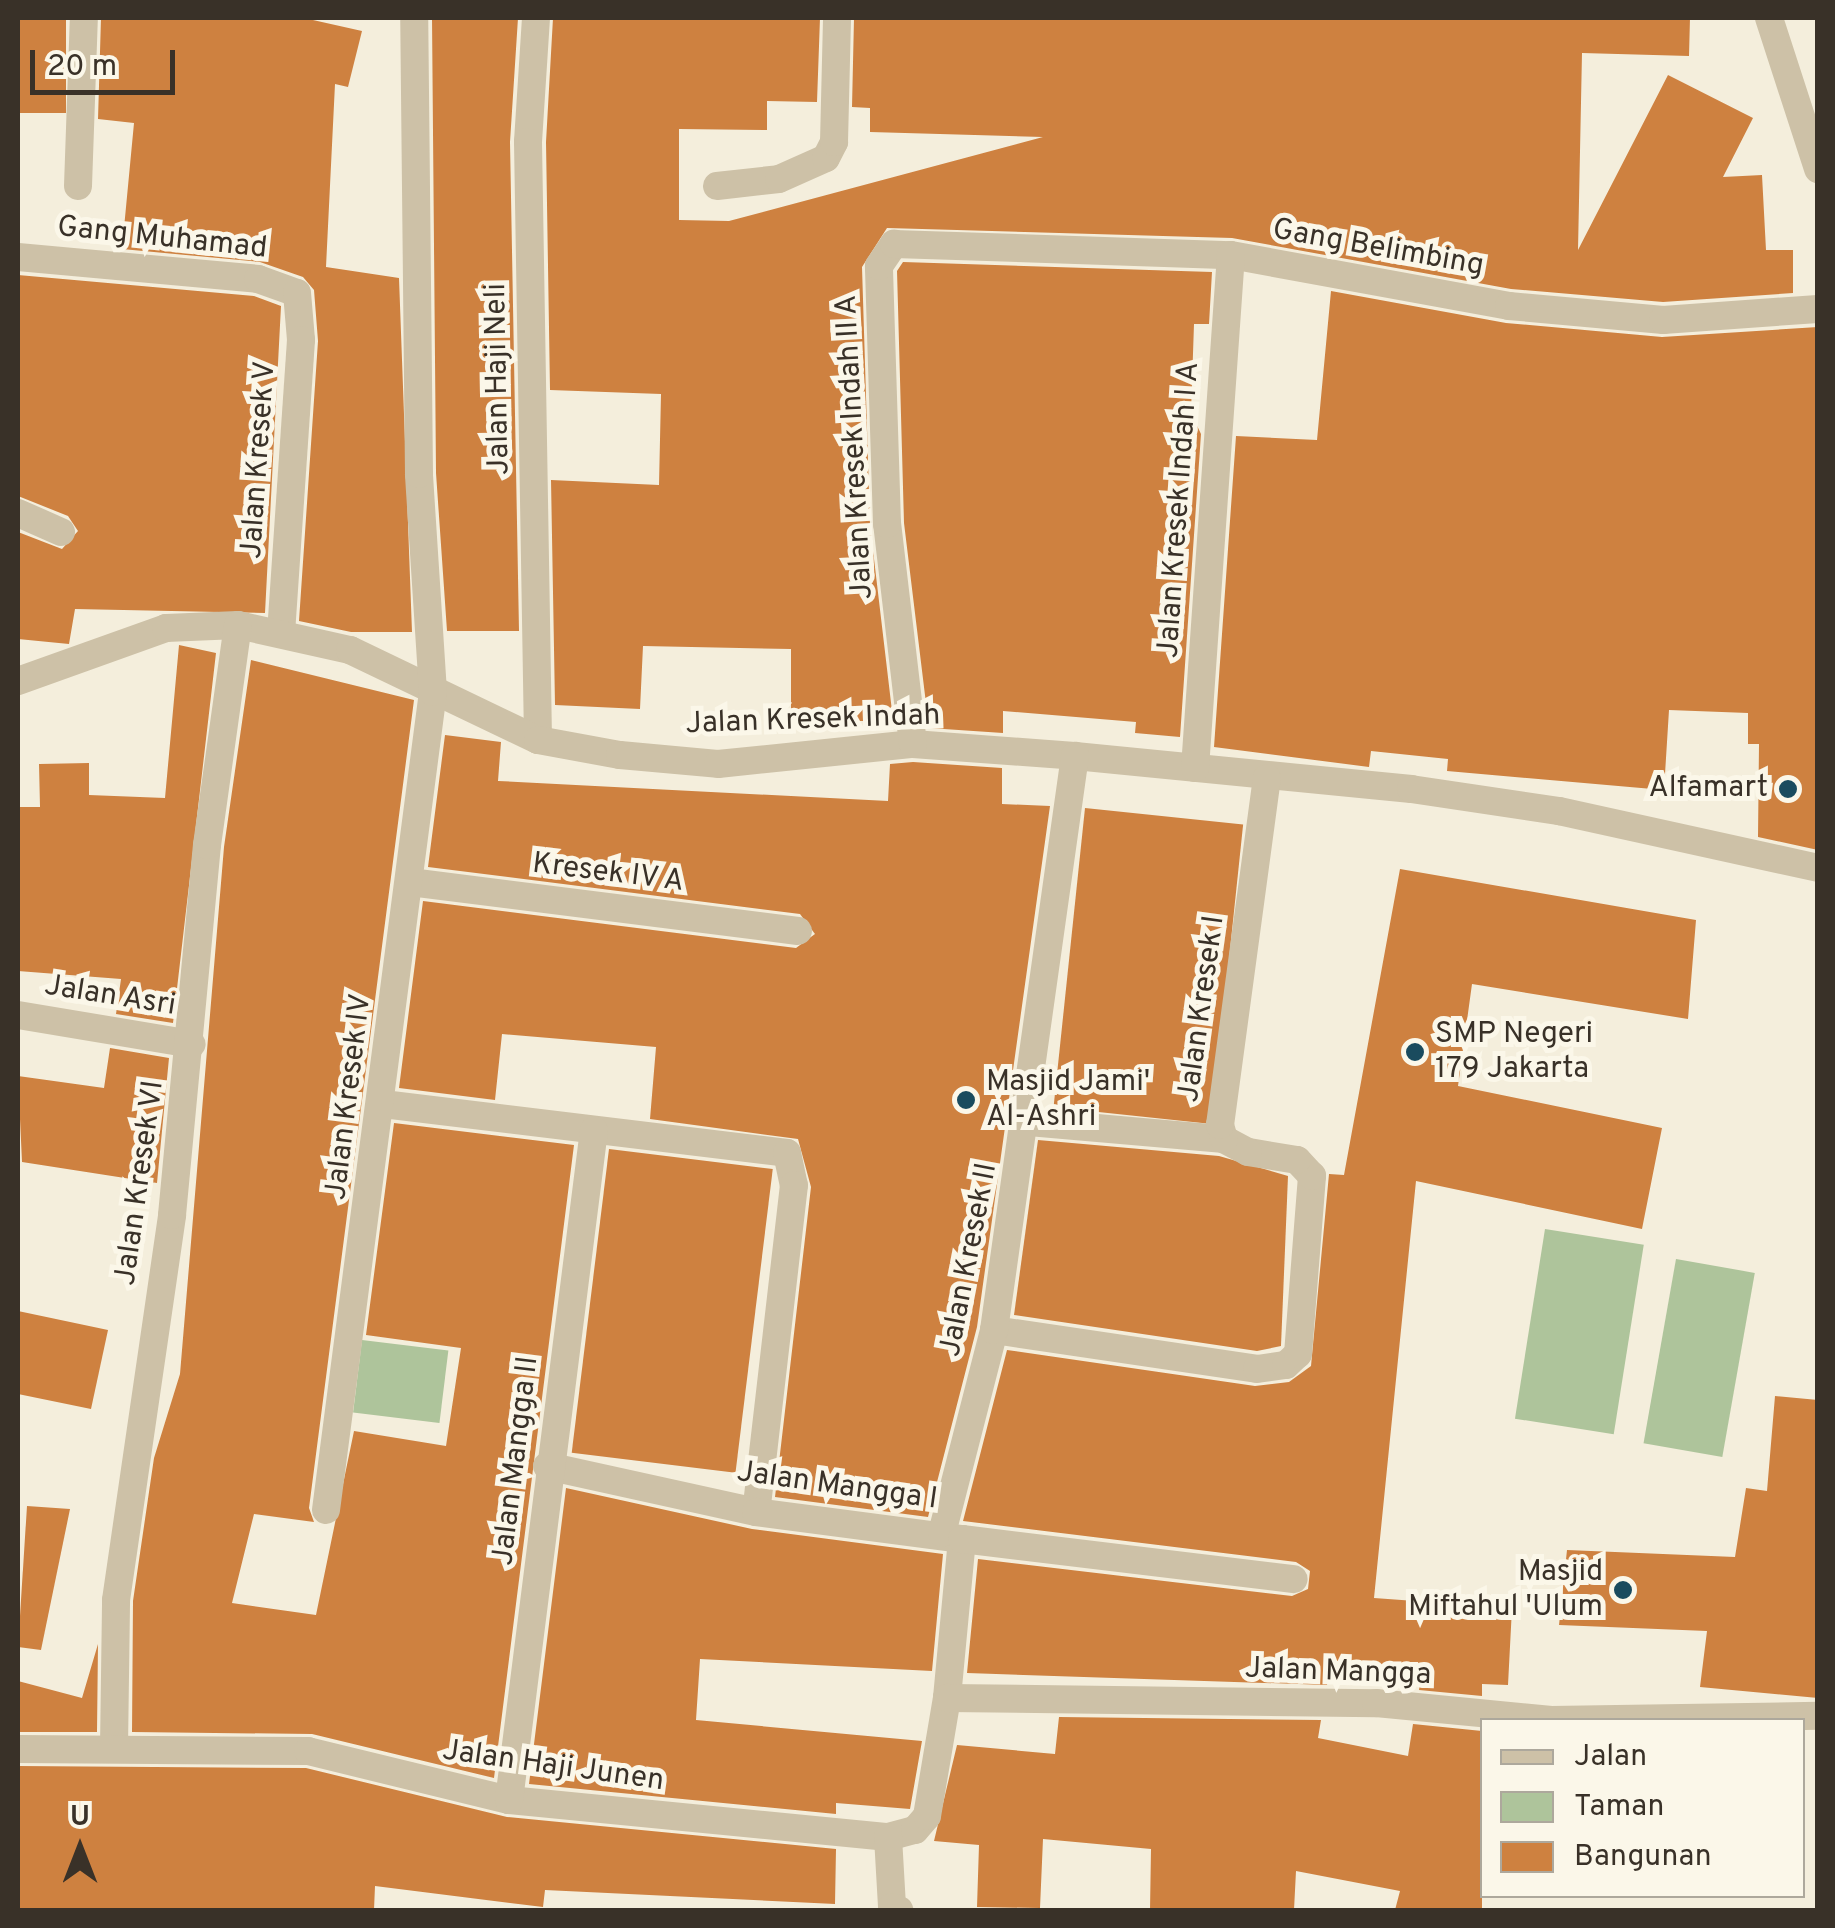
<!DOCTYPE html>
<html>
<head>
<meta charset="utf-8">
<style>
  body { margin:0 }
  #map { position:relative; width:1835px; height:1928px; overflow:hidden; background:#f4eedc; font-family:Overpass,sans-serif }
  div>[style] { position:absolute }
  .green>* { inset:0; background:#aec49b; transform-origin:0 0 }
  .building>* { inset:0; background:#ce8140; transform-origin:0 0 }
  .minor>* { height:28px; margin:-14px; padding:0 14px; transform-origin:14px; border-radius:14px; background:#cdc1a7 }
  .tertiary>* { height:28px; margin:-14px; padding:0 14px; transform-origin:14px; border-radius:14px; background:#cdc1a7 }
  .dots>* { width:28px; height:28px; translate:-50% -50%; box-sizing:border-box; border:5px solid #fbf7e9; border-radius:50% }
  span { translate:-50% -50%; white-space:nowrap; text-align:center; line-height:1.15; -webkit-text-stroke:10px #fbf7e9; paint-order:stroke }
  .street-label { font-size:30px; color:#393128 }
  .poi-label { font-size:30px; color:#393128 }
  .right { translate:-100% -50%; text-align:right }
  .left { translate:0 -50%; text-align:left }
  .frame { position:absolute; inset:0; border:20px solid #393128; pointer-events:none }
  .legend { position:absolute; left:1480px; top:1718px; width:325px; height:180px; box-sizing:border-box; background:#fbf7e9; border:2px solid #ada89c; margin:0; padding:12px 18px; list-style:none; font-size:30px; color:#393128 }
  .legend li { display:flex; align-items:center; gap:20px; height:50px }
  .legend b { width:50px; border:2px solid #ada89c }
  .north { position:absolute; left:30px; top:1798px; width:100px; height:100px; -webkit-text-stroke:8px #fbf7e9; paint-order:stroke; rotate:0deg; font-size:28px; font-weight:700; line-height:40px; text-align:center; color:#393128 }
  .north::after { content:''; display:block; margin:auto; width:35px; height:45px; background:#393128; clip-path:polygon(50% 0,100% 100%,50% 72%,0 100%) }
  .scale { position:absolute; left:30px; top:50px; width:145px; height:45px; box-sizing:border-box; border:5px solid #393128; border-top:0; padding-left:12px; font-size:30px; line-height:35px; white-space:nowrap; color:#393128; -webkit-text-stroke:8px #fbf7e9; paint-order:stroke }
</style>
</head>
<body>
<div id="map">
  <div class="green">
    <div style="left:1545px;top:1229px;width:100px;height:192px;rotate:9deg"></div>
    <div style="left:1676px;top:1259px;width:80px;height:187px;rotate:10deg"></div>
    <div style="left:362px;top:1340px;width:87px;height:73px;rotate:7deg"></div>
  </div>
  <div class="building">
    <div style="left:18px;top:18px;width:48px;height:95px"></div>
    <div style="clip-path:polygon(101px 18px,304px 18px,362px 31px,348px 87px,335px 84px,326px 267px,399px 278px,412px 632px,351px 632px,299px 621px,318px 341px,314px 290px,303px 277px,260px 262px,122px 249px,134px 123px,98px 119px)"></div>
    <div style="clip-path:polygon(432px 18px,518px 18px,510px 142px,519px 631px,447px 631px,436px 473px)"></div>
    <div style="clip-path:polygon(553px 18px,820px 18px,817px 102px,767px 101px,767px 130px,679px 129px,679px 220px,729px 221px,1043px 137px,870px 132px,870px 108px,852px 107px,854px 18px,1690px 18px,1689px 56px,1582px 53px,1578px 250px,1668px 75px,1753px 118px,1723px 177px,1762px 175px,1766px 250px,1793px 250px,1793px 293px,1663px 302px,1511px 289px,1232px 238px,887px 228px,862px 267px,870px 525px,894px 728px,892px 721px,791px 721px,791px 649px,643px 646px,640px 709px,555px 705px,551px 480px,659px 485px,661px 394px,550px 390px,546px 142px)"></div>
    <div style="clip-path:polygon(903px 262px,1212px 272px,1209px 324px,1194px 324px,1191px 413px,1201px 434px,1180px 737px,1135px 733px,1136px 722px,1003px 711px,1003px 733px,929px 728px,904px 523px,897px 271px)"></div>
    <div style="clip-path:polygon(18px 275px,254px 296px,281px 306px,265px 613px,75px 609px,69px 644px,18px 639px,18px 532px,62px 549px,78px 531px,68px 516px,18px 496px)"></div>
    <div style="clip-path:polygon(1331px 291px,1506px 323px,1662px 337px,1818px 327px,1818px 850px,1758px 837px,1759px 744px,1748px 744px,1748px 713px,1669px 710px,1664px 790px,1447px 771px,1448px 759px,1371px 751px,1369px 767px,1214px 747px,1236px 436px,1317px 440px)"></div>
    <div style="clip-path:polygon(179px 645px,216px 653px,173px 1023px,116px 1014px,121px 979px,18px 971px,18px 807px,40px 807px,39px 764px,89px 763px,89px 795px,165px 798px)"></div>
    <div style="clip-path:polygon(251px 660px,414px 700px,309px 1508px,314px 1522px,254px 1514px,232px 1603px,316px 1615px,354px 1431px,446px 1446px,461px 1348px,366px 1335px,394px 1123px,574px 1145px,494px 1778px,312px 1734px,132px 1732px,133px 1601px,154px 1458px,180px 1374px,224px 847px)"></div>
    <div style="clip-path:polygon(445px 735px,501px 742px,498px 781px,888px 801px,890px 764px,913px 762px,1002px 768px,1002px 804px,1050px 806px,977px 1327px,928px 1517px,775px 1497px,811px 1187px,798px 1139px,650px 1119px,656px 1047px,502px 1034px,495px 1100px,399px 1088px,423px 901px,796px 948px,815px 934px,800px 914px,428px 867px)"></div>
    <div style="left:1085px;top:808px;width:159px;height:301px;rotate:6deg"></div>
    <div style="clip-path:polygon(1400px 869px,1696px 920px,1688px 1019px,1472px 984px,1458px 1086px,1662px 1128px,1642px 1229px,1416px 1181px,1374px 1598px,1512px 1608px,1508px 1685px,1482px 1684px,1482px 1696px,1419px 1690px,1421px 1675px,1330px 1670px,1327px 1685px,967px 1673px,978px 1559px,1292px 1596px,1308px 1589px,1310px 1571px,1296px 1562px,963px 1521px,1007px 1350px,1255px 1386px,1289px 1382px,1311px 1366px,1329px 1174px,1344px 1175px)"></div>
    <div style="clip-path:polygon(110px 1048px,169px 1058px,157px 1183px,22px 1162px,18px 1076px,104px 1088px)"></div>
    <div style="clip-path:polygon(1038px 1140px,1219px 1156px,1288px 1176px,1281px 1346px,1257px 1351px,1014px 1315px)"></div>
    <div style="left:609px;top:1149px;width:165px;height:306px;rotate:7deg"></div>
    <div style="clip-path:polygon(18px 1311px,108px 1330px,91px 1409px,18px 1394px)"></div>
    <div style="clip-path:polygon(1775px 1396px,1818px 1400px,1818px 1698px,1700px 1687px,1707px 1631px,1559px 1625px,1567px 1550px,1735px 1557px,1746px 1488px,1767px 1491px)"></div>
    <div style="clip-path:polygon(566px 1488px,752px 1529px,943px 1554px,932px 1671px,700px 1659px,696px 1720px,922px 1741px,910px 1809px,836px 1803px,836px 1814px,529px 1784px)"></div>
    <div style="clip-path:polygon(27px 1506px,70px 1509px,41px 1650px,18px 1647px)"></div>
    <div style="clip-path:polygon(98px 1644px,97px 1732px,18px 1732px,18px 1681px,82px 1698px)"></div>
    <div style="clip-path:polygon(1059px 1717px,1321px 1720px,1318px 1738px,1408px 1756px,1413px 1724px,1482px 1731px,1482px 1910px,1395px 1910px,1400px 1891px,1296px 1871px,1294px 1910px,1150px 1910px,1151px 1849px,1043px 1839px,1040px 1908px,977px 1907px,979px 1845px,934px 1841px,957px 1745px,1055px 1754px)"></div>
    <div style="clip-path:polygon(18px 1766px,306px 1768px,507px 1817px,836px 1849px,835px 1904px,545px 1890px,543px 1907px,375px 1886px,374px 1910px,18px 1910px)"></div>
  </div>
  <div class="minor">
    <div style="left:536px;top:18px;width:124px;rotate:93.7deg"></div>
    <div style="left:528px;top:142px;width:598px;rotate:89.04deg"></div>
    <div style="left:78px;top:186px;width:168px;rotate:-88deg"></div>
    <div style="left:717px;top:186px;width:62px;rotate:-6.4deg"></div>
    <div style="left:779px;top:179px;width:51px;rotate:-24.1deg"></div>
    <div style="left:826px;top:158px;width:18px;rotate:-63deg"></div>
    <div style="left:834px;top:142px;width:124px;rotate:-88.6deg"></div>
    <div style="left:18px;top:257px;width:241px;rotate:5.2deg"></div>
    <div style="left:258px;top:279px;width:41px;rotate:19.7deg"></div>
    <div style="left:297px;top:293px;width:47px;rotate:85.1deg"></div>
    <div style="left:301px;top:340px;width:293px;rotate:93.9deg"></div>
    <div style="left:18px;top:513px;width:47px;rotate:23.8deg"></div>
    <div style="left:18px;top:681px;width:157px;rotate:-19.7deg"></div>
    <div style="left:166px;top:628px;width:72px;rotate:-2.4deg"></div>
    <div style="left:238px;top:625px;width:115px;rotate:12.6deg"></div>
    <div style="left:350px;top:650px;width:208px;rotate:25.6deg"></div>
    <div style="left:538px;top:740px;width:83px;rotate:10.4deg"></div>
    <div style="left:620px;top:755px;width:98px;rotate:5.2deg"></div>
    <div style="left:718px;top:764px;width:196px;rotate:-5.9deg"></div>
    <div style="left:913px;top:744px;width:162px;rotate:4.2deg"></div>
    <div style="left:1075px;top:756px;width:338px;rotate:5.6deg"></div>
    <div style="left:1411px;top:789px;width:150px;rotate:8.5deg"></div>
    <div style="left:1559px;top:811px;width:265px;rotate:12.4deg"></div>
    <div style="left:913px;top:744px;width:222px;rotate:-96.7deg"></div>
    <div style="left:887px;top:524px;width:258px;rotate:-91.8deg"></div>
    <div style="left:879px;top:266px;width:27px;rotate:-56deg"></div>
    <div style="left:894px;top:244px;width:337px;rotate:1.9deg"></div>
    <div style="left:1231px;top:255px;width:283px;rotate:10.4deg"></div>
    <div style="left:1509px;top:306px;width:155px;rotate:5.2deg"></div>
    <div style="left:1663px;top:320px;width:155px;rotate:-4.1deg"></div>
    <div style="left:1195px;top:768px;width:514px;rotate:-85.99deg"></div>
    <div style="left:410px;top:882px;width:391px;rotate:7.2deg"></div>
    <div style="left:18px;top:1015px;width:176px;rotate:9.5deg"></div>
    <div style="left:383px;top:1104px;width:407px;rotate:6.9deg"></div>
    <div style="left:787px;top:1153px;width:33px;rotate:78deg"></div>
    <div style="left:794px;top:1185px;width:329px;rotate:96.6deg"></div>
    <div style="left:1029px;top:1122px;width:196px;rotate:5deg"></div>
    <div style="left:994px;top:1330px;width:266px;rotate:8.4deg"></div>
    <div style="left:1257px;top:1369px;width:29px;rotate:-8deg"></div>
    <div style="left:1286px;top:1365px;width:16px;rotate:-43deg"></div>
    <div style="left:1298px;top:1354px;width:179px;rotate:-85.5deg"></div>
    <div style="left:1312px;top:1176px;width:22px;rotate:-133deg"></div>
    <div style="left:1297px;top:1160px;width:50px;rotate:-170.7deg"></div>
    <div style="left:1248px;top:1152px;width:27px;rotate:-152deg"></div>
    <div style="left:1224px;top:1139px;width:15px;rotate:-106deg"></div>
    <div style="left:1220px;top:1125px;width:350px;rotate:-82.3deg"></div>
    <div style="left:547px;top:1466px;width:214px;rotate:12.4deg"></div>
    <div style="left:756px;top:1512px;width:208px;rotate:7.5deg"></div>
    <div style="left:962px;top:1539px;width:160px;rotate:95.4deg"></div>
    <div style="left:326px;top:1510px;width:825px;rotate:-82.55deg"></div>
    <div style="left:433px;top:692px;width:218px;rotate:-93.7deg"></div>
    <div style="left:419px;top:474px;width:456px;rotate:-90.6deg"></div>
    <div style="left:942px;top:1533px;width:210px;rotate:-75.6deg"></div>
    <div style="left:994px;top:1330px;width:580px;rotate:-81.97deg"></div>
    <div style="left:962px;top:1539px;width:334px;rotate:6.9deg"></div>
    <div style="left:114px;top:1748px;width:148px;rotate:-89.2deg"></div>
    <div style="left:116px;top:1600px;width:389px;rotate:-81.7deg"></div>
    <div style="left:172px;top:1215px;width:372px;rotate:-84.6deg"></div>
    <div style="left:207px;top:845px;width:222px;rotate:-82deg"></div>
    <div style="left:18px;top:1749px;width:290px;rotate:0.4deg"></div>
    <div style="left:308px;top:1751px;width:207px;rotate:13.7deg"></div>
    <div style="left:509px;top:1800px;width:381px;rotate:5.6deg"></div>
    <div style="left:888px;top:1837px;width:28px;rotate:-15deg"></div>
    <div style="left:915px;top:1830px;width:18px;rotate:-49deg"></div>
    <div style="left:927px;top:1816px;width:120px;rotate:-80.4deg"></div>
    <div style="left:947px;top:1698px;width:429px;rotate:0.7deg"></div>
    <div style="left:1376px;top:1703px;width:176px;rotate:5.5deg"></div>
    <div style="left:1551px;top:1720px;width:267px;rotate:-0.9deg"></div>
    <div style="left:509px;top:1800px;width:675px;rotate:-82.77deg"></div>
    <div style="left:888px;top:1837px;width:70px;rotate:86.7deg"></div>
    <div style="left:892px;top:1907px;width:8px;rotate:23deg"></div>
  </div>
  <div class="tertiary">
    <div style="left:1769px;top:18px;width:159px;rotate:72deg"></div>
  </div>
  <div class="dots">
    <div style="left:1788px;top:789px;background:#1a4b5e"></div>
    <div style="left:1415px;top:1052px;background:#1a4b5e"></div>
    <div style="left:966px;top:1100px;background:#1a4b5e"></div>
    <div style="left:1623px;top:1590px;background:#1a4b5e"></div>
  </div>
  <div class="street-label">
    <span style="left:162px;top:239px;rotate:6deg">Gang Muhamad</span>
    <span style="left:1378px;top:249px;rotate:10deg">Gang Belimbing</span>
    <span style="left:499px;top:379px;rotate:-91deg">Jalan Haji Neli</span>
    <span style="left:856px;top:447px;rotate:-93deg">Jalan Kresek Indah II A</span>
    <span style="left:260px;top:460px;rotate:-86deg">Jalan Kresek V</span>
    <span style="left:1180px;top:510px;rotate:-86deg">Jalan Kresek Indah I A</span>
    <span style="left:813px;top:721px;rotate:-2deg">Jalan Kresek Indah</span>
    <span style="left:608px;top:874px;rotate:7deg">Kresek IV A</span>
    <span style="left:110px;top:997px;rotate:9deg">Jalan Asri</span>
    <span style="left:1203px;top:1009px;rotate:-82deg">Jalan Kresek I</span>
    <span style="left:350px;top:1097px;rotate:-83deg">Jalan Kresek IV</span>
    <span style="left:141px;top:1183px;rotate:-82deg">Jalan Kresek VI</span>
    <span style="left:970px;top:1260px;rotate:-79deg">Jalan Kresek II</span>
    <span style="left:517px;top:1461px;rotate:-83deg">Jalan Mangga II</span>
    <span style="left:837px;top:1487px;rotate:8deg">Jalan Mangga I</span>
    <span style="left:1338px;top:1673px;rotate:2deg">Jalan Mangga</span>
    <span style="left:553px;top:1767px;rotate:8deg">Jalan Haji Junen</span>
  </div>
  <div class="poi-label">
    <span class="right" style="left:1768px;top:789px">Alfamart</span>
    <span class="left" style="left:1435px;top:1052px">SMP Negeri<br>179 Jakarta</span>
    <span class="left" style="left:986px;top:1100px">Masjid Jami'<br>Al-Ashri</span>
    <span class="right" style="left:1603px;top:1590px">Masjid<br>Miftahul 'Ulum</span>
  </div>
  <div class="frame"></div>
  <ul class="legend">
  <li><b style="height:12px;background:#cdc1a7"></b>Jalan</li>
  <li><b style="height:28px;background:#aec49b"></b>Taman</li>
  <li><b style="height:28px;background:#ce8140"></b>Bangunan</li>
  </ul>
  <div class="north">U</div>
  <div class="scale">20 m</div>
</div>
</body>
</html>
